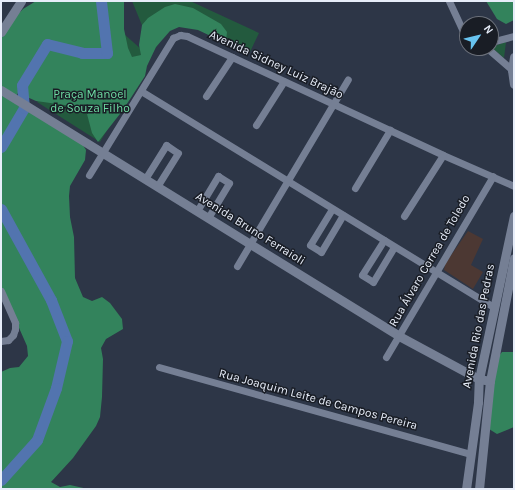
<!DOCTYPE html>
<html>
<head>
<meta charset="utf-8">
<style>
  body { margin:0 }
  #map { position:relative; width:515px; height:490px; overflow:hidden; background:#2d3647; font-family:Karla,sans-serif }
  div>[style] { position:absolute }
  .education>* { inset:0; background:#4c3833 }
  .green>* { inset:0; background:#235a3e }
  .forest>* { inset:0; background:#33835c }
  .river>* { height:11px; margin:-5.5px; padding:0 5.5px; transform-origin:5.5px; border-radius:5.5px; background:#5274af }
  .minor>* { height:7px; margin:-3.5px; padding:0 3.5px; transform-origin:3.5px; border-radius:3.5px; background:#757f94 }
  .tertiary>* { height:9px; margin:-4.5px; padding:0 4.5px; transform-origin:4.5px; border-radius:4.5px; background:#757f94 }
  span { translate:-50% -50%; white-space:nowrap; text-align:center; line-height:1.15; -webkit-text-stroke:3px #191d25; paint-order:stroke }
  .street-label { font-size:12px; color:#e7edf9 }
  .park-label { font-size:12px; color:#6edca3 }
  .frame { position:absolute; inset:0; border:2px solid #e7edf9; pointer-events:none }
  .north { position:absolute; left:459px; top:16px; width:40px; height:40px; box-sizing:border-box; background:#191d25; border:1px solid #6b707a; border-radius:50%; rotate:55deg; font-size:11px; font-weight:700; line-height:16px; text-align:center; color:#e7edf9 }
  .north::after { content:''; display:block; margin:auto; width:14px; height:18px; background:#68c4f0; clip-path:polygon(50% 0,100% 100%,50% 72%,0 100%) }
</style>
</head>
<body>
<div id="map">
  <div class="education">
    <div style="clip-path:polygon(468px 231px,483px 239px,471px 265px,483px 272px,473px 289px,444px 270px,445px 264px)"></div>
  </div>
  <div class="green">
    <div style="clip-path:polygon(132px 1px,190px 1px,259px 33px,250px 52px,179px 19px,173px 20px,153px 52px)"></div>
    <div style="clip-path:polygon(124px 34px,150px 57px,100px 142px,37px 102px,59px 77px)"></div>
    <div style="clip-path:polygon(506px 42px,504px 58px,491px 47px)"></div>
  </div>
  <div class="forest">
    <div style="clip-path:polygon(36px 1px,124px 1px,124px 29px,128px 48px,132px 57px,141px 55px,139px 45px,142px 25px,148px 18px,165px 7px,175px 4px,193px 8px,221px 24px,227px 32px,226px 41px,217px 39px,198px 30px,179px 27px,170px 31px,156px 47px,147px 66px,145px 76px,123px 110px,98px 142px,92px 133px,87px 114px,79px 107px,36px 101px,18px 93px,13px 101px,21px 108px,30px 110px,81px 142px,86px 150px,85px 160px,70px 186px,69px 196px,70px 217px,74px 237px,75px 278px,83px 297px,92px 301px,102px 297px,110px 303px,122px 319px,123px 329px,106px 339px,101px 348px,103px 359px,102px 397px,100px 417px,96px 426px,73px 458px,51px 482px,60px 487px,70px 485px,88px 489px,1px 489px,1px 372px,10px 368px,19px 367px,28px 356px,27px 346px,1px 287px,1px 35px,9px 24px,23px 9px)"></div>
    <div style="clip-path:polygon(486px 1px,514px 1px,514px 20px,506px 24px,497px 19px)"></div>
    <div style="clip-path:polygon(502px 352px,514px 352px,514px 427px,497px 434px,489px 429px,496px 360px)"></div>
  </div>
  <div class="river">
    <div style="left:1px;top:147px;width:45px;rotate:-59.5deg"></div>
    <div style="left:24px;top:108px;width:23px;rotate:-95deg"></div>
    <div style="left:22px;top:85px;width:48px;rotate:-58.6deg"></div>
    <div style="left:47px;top:44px;width:36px;rotate:14deg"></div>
    <div style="left:82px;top:53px;width:25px"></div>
    <div style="left:107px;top:53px;width:52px;rotate:-96.6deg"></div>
    <div style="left:1px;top:209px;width:104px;rotate:61.2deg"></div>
    <div style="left:51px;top:300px;width:44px;rotate:68.7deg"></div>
    <div style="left:67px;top:341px;width:48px;rotate:103.2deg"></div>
    <div style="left:56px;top:388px;width:55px;rotate:110.1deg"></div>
    <div style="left:37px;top:440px;width:54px;rotate:132deg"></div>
  </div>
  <div class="minor">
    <div style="left:449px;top:1px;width:33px;rotate:65deg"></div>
    <div style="left:463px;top:31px;width:5px;rotate:37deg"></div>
    <div style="left:491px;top:42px;width:24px;rotate:-15deg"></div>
    <div style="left:487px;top:48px;width:33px;rotate:41deg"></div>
    <div style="left:141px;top:91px;width:414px;rotate:31.5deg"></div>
    <div style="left:206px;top:96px;width:47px;rotate:-56.3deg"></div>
    <div style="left:256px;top:125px;width:52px;rotate:-57.5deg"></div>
    <div style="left:89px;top:175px;width:161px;rotate:-58.5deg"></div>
    <div style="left:173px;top:38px;width:8px;rotate:-23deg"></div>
    <div style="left:180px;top:35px;width:7px;rotate:8deg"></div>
    <div style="left:187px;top:36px;width:282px;rotate:24.9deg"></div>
    <div style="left:443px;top:155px;width:77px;rotate:23.6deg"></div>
    <div style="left:145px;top:179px;width:40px;rotate:-58deg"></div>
    <div style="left:166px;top:145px;width:14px;rotate:34deg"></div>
    <div style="left:178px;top:153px;width:39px;rotate:122deg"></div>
    <div style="left:355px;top:188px;width:68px;rotate:-58.9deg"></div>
    <div style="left:332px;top:209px;width:42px;rotate:121.4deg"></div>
    <div style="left:310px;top:245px;width:13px;rotate:32deg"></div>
    <div style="left:321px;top:252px;width:43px;rotate:-59.3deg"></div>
    <div style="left:197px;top:211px;width:41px;rotate:-59deg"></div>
    <div style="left:218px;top:176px;width:13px;rotate:32deg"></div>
    <div style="left:229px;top:183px;width:41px;rotate:121deg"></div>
    <div style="left:404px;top:216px;width:72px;rotate:-57.4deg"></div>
    <div style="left:384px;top:240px;width:41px;rotate:122.2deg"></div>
    <div style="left:362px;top:275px;width:13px;rotate:32deg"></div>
    <div style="left:373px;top:282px;width:41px;rotate:-59deg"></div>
    <div style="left:237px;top:266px;width:217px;rotate:-59.3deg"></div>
    <div style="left:1px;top:291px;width:35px;rotate:66deg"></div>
    <div style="left:15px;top:323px;width:6px;rotate:90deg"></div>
    <div style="left:15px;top:329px;width:6px;rotate:108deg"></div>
    <div style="left:13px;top:335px;width:7px;rotate:135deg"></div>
    <div style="left:8px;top:340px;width:7px;rotate:172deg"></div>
    <div style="left:386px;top:357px;width:210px;rotate:-59.4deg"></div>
    <div style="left:159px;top:367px;width:324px;rotate:15.6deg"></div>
  </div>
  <div class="tertiary">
    <div style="left:1px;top:32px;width:37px;rotate:-57deg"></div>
    <div style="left:514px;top:57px;width:13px;rotate:99deg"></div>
    <div style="left:512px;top:70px;width:14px;rotate:82deg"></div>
    <div style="left:1px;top:90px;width:468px;rotate:31.7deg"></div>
    <div style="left:399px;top:336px;width:91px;rotate:28.3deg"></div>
    <div style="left:479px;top:379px;width:11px;rotate:10deg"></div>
    <div style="left:466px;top:489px;width:88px;rotate:-82.1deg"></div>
    <div style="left:478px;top:402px;width:23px;rotate:-88deg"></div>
    <div style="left:479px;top:379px;width:167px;rotate:-77.9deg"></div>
    <div style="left:479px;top:489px;width:109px;rotate:-84.2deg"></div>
    <div style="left:490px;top:381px;width:125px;rotate:-79deg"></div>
  </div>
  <div class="street-label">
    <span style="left:276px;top:65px;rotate:25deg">Avenida Sidney Luiz Brajão</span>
    <span style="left:250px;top:229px;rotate:32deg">Avenida Bruno Ferraioli</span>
    <span style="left:430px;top:261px;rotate:-60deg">Rua Álvaro Correa de Toledo</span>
    <span style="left:479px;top:326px;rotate:-79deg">Avenida Rio das Pedras</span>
    <span style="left:318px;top:400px;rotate:15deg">Rua Joaquim Leite de Campos Pereira</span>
  </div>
  <div class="park-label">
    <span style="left:90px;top:102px">Praça Manoel<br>de Souza Filho</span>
  </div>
  <div class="frame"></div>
  <div class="north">N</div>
</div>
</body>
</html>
